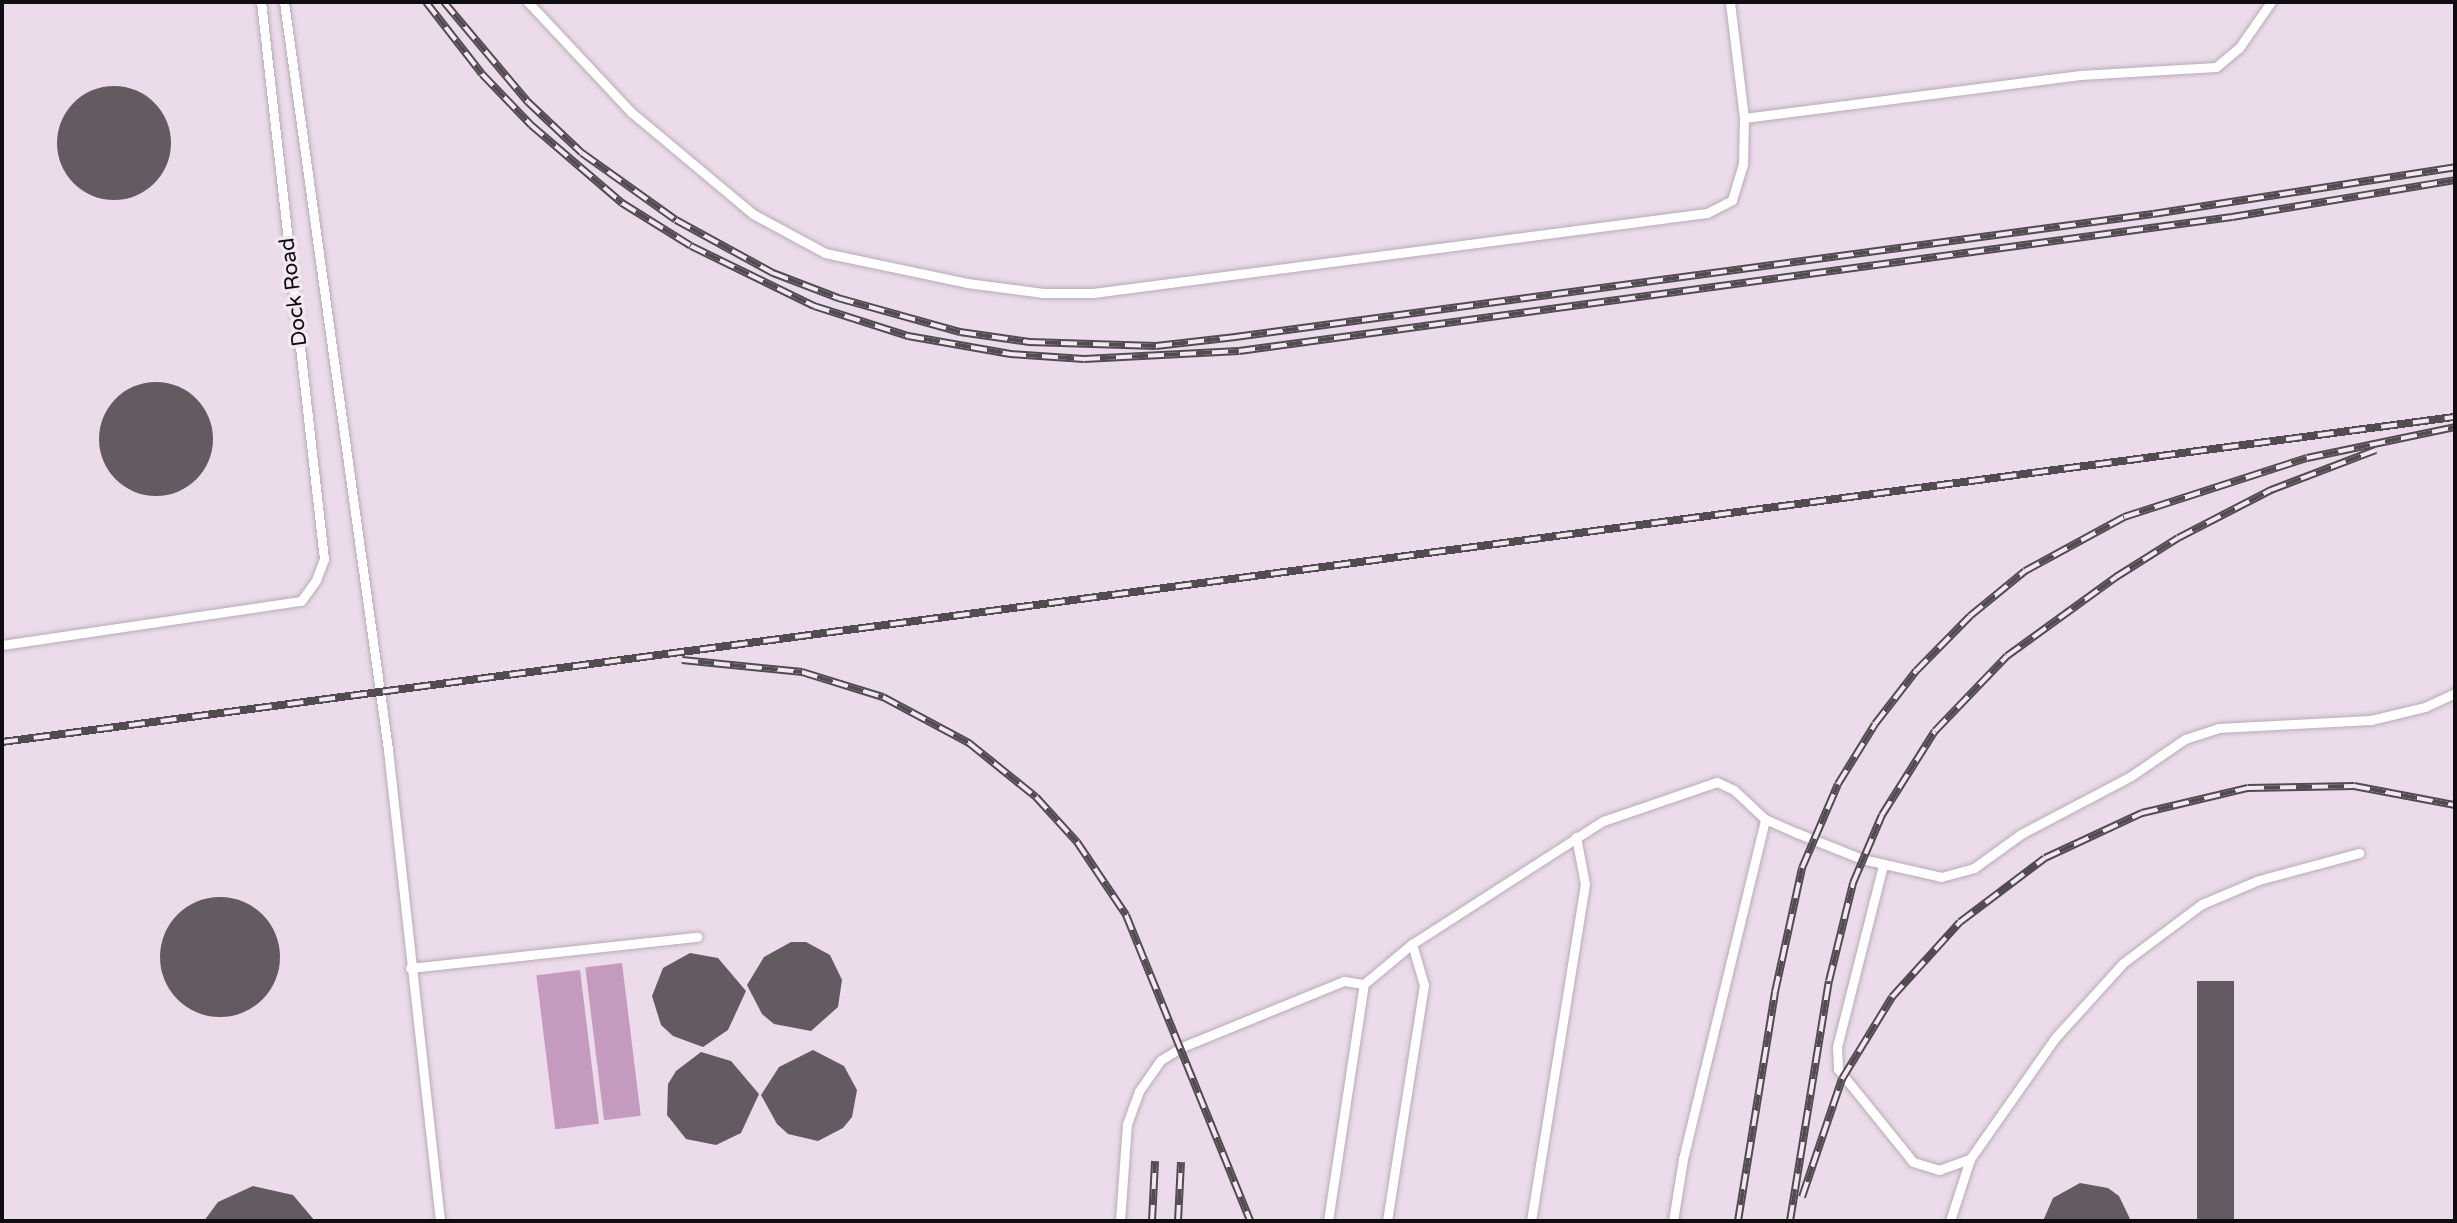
<!DOCTYPE html>
<html>
<head>
<meta charset="utf-8">
<style>
  body { margin:0 }
  #map { position:relative; width:2457px; height:1223px; overflow:hidden; background:#f3e8f2; font-family:"Varela Round",sans-serif }
  div>[style] { position:absolute }
  .built>* { inset:0; background:#ecdbea; transform-origin:0 0 }
  .water>* { inset:0; background:#c49abf; transform-origin:0 0 }
  .building>* { inset:0; background:#645a62; transform-origin:0 0 }
  .round { border-radius:50% }
  .roads { filter:drop-shadow(0 0 2px #b7acb5) drop-shadow(0 0 2px #b7acb5) }
  .lane>* { height:9px; margin:-4.5px; padding:0 4.5px; transform-origin:4.5px; border-radius:4.5px; background:#fff }
  .rail>* { height:8px; margin-top:-4px; transform-origin:0; background:repeating-linear-gradient(90deg,#f3e8f2 0 16px,#524c51 0 32px); box-sizing:border-box; border-block:2px solid #524c51 }
  span { translate:-50% -50%; white-space:nowrap; text-align:center; line-height:1.15; -webkit-text-stroke:7px #f3e8f2; paint-order:stroke }
  .street-label { font-size:21px; color:#100d10 }
  .frame { position:absolute; inset:0; border:4px solid #100d10; pointer-events:none }
</style>
</head>
<body>
<div id="map">
  <div class="built">
    <div style="left:2px;top:2px;width:2453px;height:1219px"></div>
  </div>
  <div class="water">
    <div style="left:622px;top:963px;width:154px;height:37px;rotate:83deg"></div>
    <div style="left:580px;top:970px;width:155px;height:44px;rotate:83deg"></div>
  </div>
  <div class="building">
    <div class="round" style="left:57px;top:86px;width:114px;height:114px"></div>
    <div class="round" style="left:99px;top:382px;width:114px;height:114px"></div>
    <div class="round" style="left:160px;top:897px;width:120px;height:120px"></div>
    <div style="clip-path:polygon(791px 942px,806px 942px,830px 955px,842px 980px,838px 1007px,811px 1031px,774px 1024px,762px 1014px,747px 985px,764px 957px)"></div>
    <div style="clip-path:polygon(690px 953px,718px 958px,746px 991px,728px 1030px,703px 1047px,673px 1036px,661px 1025px,652px 996px,663px 968px)"></div>
    <div style="left:2197px;top:981px;width:37px;height:240px"></div>
    <div style="clip-path:polygon(813px 1050px,844px 1066px,857px 1090px,852px 1117px,843px 1128px,818px 1141px,788px 1134px,777px 1124px,761px 1095px,779px 1067px)"></div>
    <div style="clip-path:polygon(701px 1052px,731px 1061px,759px 1094px,741px 1133px,716px 1145px,686px 1139px,667px 1115px,668px 1084px,676px 1071px)"></div>
    <div style="clip-path:polygon(2080px 1183px,2108px 1188px,2119px 1196px,2131px 1221px,2043px 1221px,2053px 1198px)"></div>
    <div style="clip-path:polygon(253px 1186px,293px 1195px,315px 1221px,204px 1221px,218px 1202px)"></div>
  </div>
  <div class="roads">
    <div class="lane">
      <div style="left:284px;top:2px;width:755px;rotate:82.08deg"></div>
      <div style="left:388px;top:750px;width:474px;rotate:83.7deg"></div>
      <div style="left:528px;top:2px;width:151px;rotate:46.9deg"></div>
      <div style="left:631px;top:112px;width:159px;rotate:39.9deg"></div>
      <div style="left:753px;top:214px;width:82px;rotate:28.4deg"></div>
      <div style="left:825px;top:253px;width:145px;rotate:11.9deg"></div>
      <div style="left:967px;top:283px;width:77px;rotate:7.5deg"></div>
      <div style="left:1043px;top:293px;width:50px"></div>
      <div style="left:1093px;top:293px;width:619px;rotate:-7.42deg"></div>
      <div style="left:1707px;top:213px;width:28px;rotate:-27deg"></div>
      <div style="left:1732px;top:200px;width:38px;rotate:-73deg"></div>
      <div style="left:1743px;top:164px;width:46px;rotate:-88.8deg"></div>
      <div style="left:1744px;top:118px;width:117px;rotate:-96.9deg"></div>
      <div style="left:1744px;top:118px;width:339px;rotate:-7.3deg"></div>
      <div style="left:2080px;top:75px;width:136px;rotate:-3.4deg"></div>
      <div style="left:2216px;top:67px;width:30px;rotate:-40deg"></div>
      <div style="left:2239px;top:48px;width:56px;rotate:-55.2deg"></div>
      <div style="left:2px;top:645px;width:302px;rotate:-8.4deg"></div>
      <div style="left:301px;top:601px;width:26px;rotate:-54deg"></div>
      <div style="left:316px;top:580px;width:22px;rotate:-69deg"></div>
      <div style="left:324px;top:559px;width:561px;rotate:-96.45deg"></div>
      <div style="left:1883px;top:865px;width:188px;rotate:104.2deg"></div>
      <div style="left:1837px;top:1047px;width:22px;rotate:87deg"></div>
      <div style="left:1838px;top:1069px;width:119px;rotate:51.1deg"></div>
      <div style="left:1913px;top:1162px;width:27px;rotate:17deg"></div>
      <div style="left:1939px;top:1170px;width:33px;rotate:-20deg"></div>
      <div style="left:410px;top:968px;width:289px;rotate:-6.2deg"></div>
      <div style="left:1120px;top:1221px;width:97px;rotate:-85.9deg"></div>
      <div style="left:1127px;top:1124px;width:35px;rotate:-70deg"></div>
      <div style="left:1139px;top:1091px;width:38px;rotate:-55deg"></div>
      <div style="left:1161px;top:1060px;width:25px;rotate:-32deg"></div>
      <div style="left:1182px;top:1047px;width:175px;rotate:-22.2deg"></div>
      <div style="left:1344px;top:981px;width:20px;rotate:9deg"></div>
      <div style="left:1328px;top:1221px;width:240px;rotate:-81.4deg"></div>
      <div style="left:1364px;top:984px;width:62px;rotate:-39.8deg"></div>
      <div style="left:1412px;top:944px;width:227px;rotate:-32.8deg"></div>
      <div style="left:1603px;top:821px;width:120px;rotate:-18.9deg"></div>
      <div style="left:1717px;top:782px;width:19px;rotate:25deg"></div>
      <div style="left:1734px;top:790px;width:42px;rotate:43.1deg"></div>
      <div style="left:1765px;top:819px;width:35px;rotate:24deg"></div>
      <div style="left:1797px;top:833px;width:70px;rotate:21.8deg"></div>
      <div style="left:1862px;top:859px;width:81px;rotate:12.8deg"></div>
      <div style="left:1941px;top:877px;width:34px;rotate:-15deg"></div>
      <div style="left:1974px;top:868px;width:58px;rotate:-35.9deg"></div>
      <div style="left:2021px;top:834px;width:124px;rotate:-27.8deg"></div>
      <div style="left:2131px;top:776px;width:65px;rotate:-34.4deg"></div>
      <div style="left:2185px;top:739px;width:35px;rotate:-18deg"></div>
      <div style="left:2218px;top:728px;width:153px;rotate:-3deg"></div>
      <div style="left:2371px;top:720px;width:56px;rotate:-13.5deg"></div>
      <div style="left:2425px;top:707px;width:33px;rotate:-25deg"></div>
      <div style="left:1387px;top:1221px;width:239px;rotate:-81.1deg"></div>
      <div style="left:1424px;top:985px;width:43px;rotate:-106.3deg"></div>
      <div style="left:1531px;top:1221px;width:341px;rotate:-80.9deg"></div>
      <div style="left:1585px;top:884px;width:48px;rotate:-100.8deg"></div>
      <div style="left:1673px;top:1221px;width:63px;rotate:-80.8deg"></div>
      <div style="left:1683px;top:1159px;width:350px;rotate:-76.4deg"></div>
      <div style="left:1950px;top:1221px;width:65px;rotate:-72.1deg"></div>
      <div style="left:1970px;top:1159px;width:148px;rotate:-54.9deg"></div>
      <div style="left:2055px;top:1038px;width:101px;rotate:-47.8deg"></div>
      <div style="left:2123px;top:963px;width:99px;rotate:-36.8deg"></div>
      <div style="left:2202px;top:904px;width:62px;rotate:-22.8deg"></div>
      <div style="left:2259px;top:880px;width:104px;rotate:-15.1deg"></div>
    </div>
  </div>
  <div class="rail">
    <div style="left:426px;top:2px;width:91px;rotate:52.1deg"></div>
    <div style="left:482px;top:74px;width:71px;rotate:46.1deg"></div>
    <div style="left:531px;top:125px;width:120px;rotate:40.6deg"></div>
    <div style="left:622px;top:203px;width:81px;rotate:31.9deg"></div>
    <div style="left:691px;top:246px;width:137px;rotate:26deg"></div>
    <div style="left:814px;top:306px;width:99px;rotate:17.7deg"></div>
    <div style="left:908px;top:336px;width:104px;rotate:10deg"></div>
    <div style="left:1010px;top:354px;width:74px;rotate:3.9deg"></div>
    <div style="left:1084px;top:359px;width:155px;rotate:-3deg"></div>
    <div style="left:1239px;top:351px;width:1002px;rotate:-7.69deg"></div>
    <div style="left:2232px;top:217px;width:226px;rotate:-9.4deg"></div>
    <div style="left:444px;top:2px;width:131px;rotate:50deg"></div>
    <div style="left:528px;top:102px;width:74px;rotate:43.4deg"></div>
    <div style="left:582px;top:153px;width:115px;rotate:35.5deg"></div>
    <div style="left:676px;top:220px;width:111px;rotate:28.7deg"></div>
    <div style="left:773px;top:273px;width:70px;rotate:21deg"></div>
    <div style="left:838px;top:298px;width:127px;rotate:15.6deg"></div>
    <div style="left:960px;top:332px;width:70px;rotate:8.2deg"></div>
    <div style="left:1029px;top:342px;width:127px;rotate:1.8deg"></div>
    <div style="left:1156px;top:346px;width:80px;rotate:-6.5deg"></div>
    <div style="left:1235px;top:337px;width:926px;rotate:-7.63deg"></div>
    <div style="left:2153px;top:214px;width:306px;rotate:-8.8deg"></div>
    <div style="left:682px;top:660px;width:121px;rotate:5.7deg"></div>
    <div style="left:802px;top:672px;width:85px;rotate:17.2deg"></div>
    <div style="left:883px;top:697px;width:98px;rotate:28.1deg"></div>
    <div style="left:969px;top:743px;width:86px;rotate:38.9deg"></div>
    <div style="left:1036px;top:797px;width:61px;rotate:47.7deg"></div>
    <div style="left:1077px;top:842px;width:88px;rotate:56.1deg"></div>
    <div style="left:1126px;top:915px;width:330px;rotate:67.9deg"></div>
    <div style="left:2px;top:742px;width:2474px;rotate:-7.55deg"></div>
    <div style="left:1802px;top:1197px;width:125px;rotate:-71.3deg"></div>
    <div style="left:1842px;top:1079px;width:96px;rotate:-58.6deg"></div>
    <div style="left:1892px;top:997px;width:101px;rotate:-47.8deg"></div>
    <div style="left:1960px;top:922px;width:106px;rotate:-37deg"></div>
    <div style="left:2045px;top:858px;width:107px;rotate:-24.9deg"></div>
    <div style="left:2142px;top:813px;width:109px;rotate:-13.3deg"></div>
    <div style="left:2248px;top:788px;width:106px;rotate:-1.1deg"></div>
    <div style="left:2354px;top:786px;width:103px;rotate:10.7deg"></div>
    <div style="left:1152px;top:1221px;width:60px;rotate:-87.1deg"></div>
    <div style="left:1178px;top:1221px;width:59px;rotate:-87.1deg"></div>
    <div style="left:1738px;top:1221px;width:232px;rotate:-80.8deg"></div>
    <div style="left:1775px;top:992px;width:127px;rotate:-77.7deg"></div>
    <div style="left:1802px;top:868px;width:91px;rotate:-66.8deg"></div>
    <div style="left:1838px;top:784px;width:70px;rotate:-58.3deg"></div>
    <div style="left:1875px;top:724px;width:67px;rotate:-52.3deg"></div>
    <div style="left:1916px;top:671px;width:77px;rotate:-45.5deg"></div>
    <div style="left:1970px;top:616px;width:71px;rotate:-39.3deg"></div>
    <div style="left:2025px;top:571px;width:113px;rotate:-28.6deg"></div>
    <div style="left:2124px;top:517px;width:192px;rotate:-17.9deg"></div>
    <div style="left:2307px;top:458px;width:151px;rotate:-11.8deg"></div>
    <div style="left:1790px;top:1221px;width:243px;rotate:-80.8deg"></div>
    <div style="left:1829px;top:981px;width:101px;rotate:-76.2deg"></div>
    <div style="left:1853px;top:883px;width:74px;rotate:-66.9deg"></div>
    <div style="left:1882px;top:815px;width:99px;rotate:-57.8deg"></div>
    <div style="left:1935px;top:731px;width:104px;rotate:-46.2deg"></div>
    <div style="left:2007px;top:656px;width:135px;rotate:-35.9deg"></div>
    <div style="left:2116px;top:577px;width:73px;rotate:-32.2deg"></div>
    <div style="left:2178px;top:538px;width:105px;rotate:-27.3deg"></div>
    <div style="left:2271px;top:490px;width:112px;rotate:-20.9deg"></div>
  </div>
  <div class="street-label">
    <span style="left:294px;top:292px;rotate:-97deg">Dock Road</span>
  </div>
  <div class="frame"></div>
</div>
</body>
</html>
